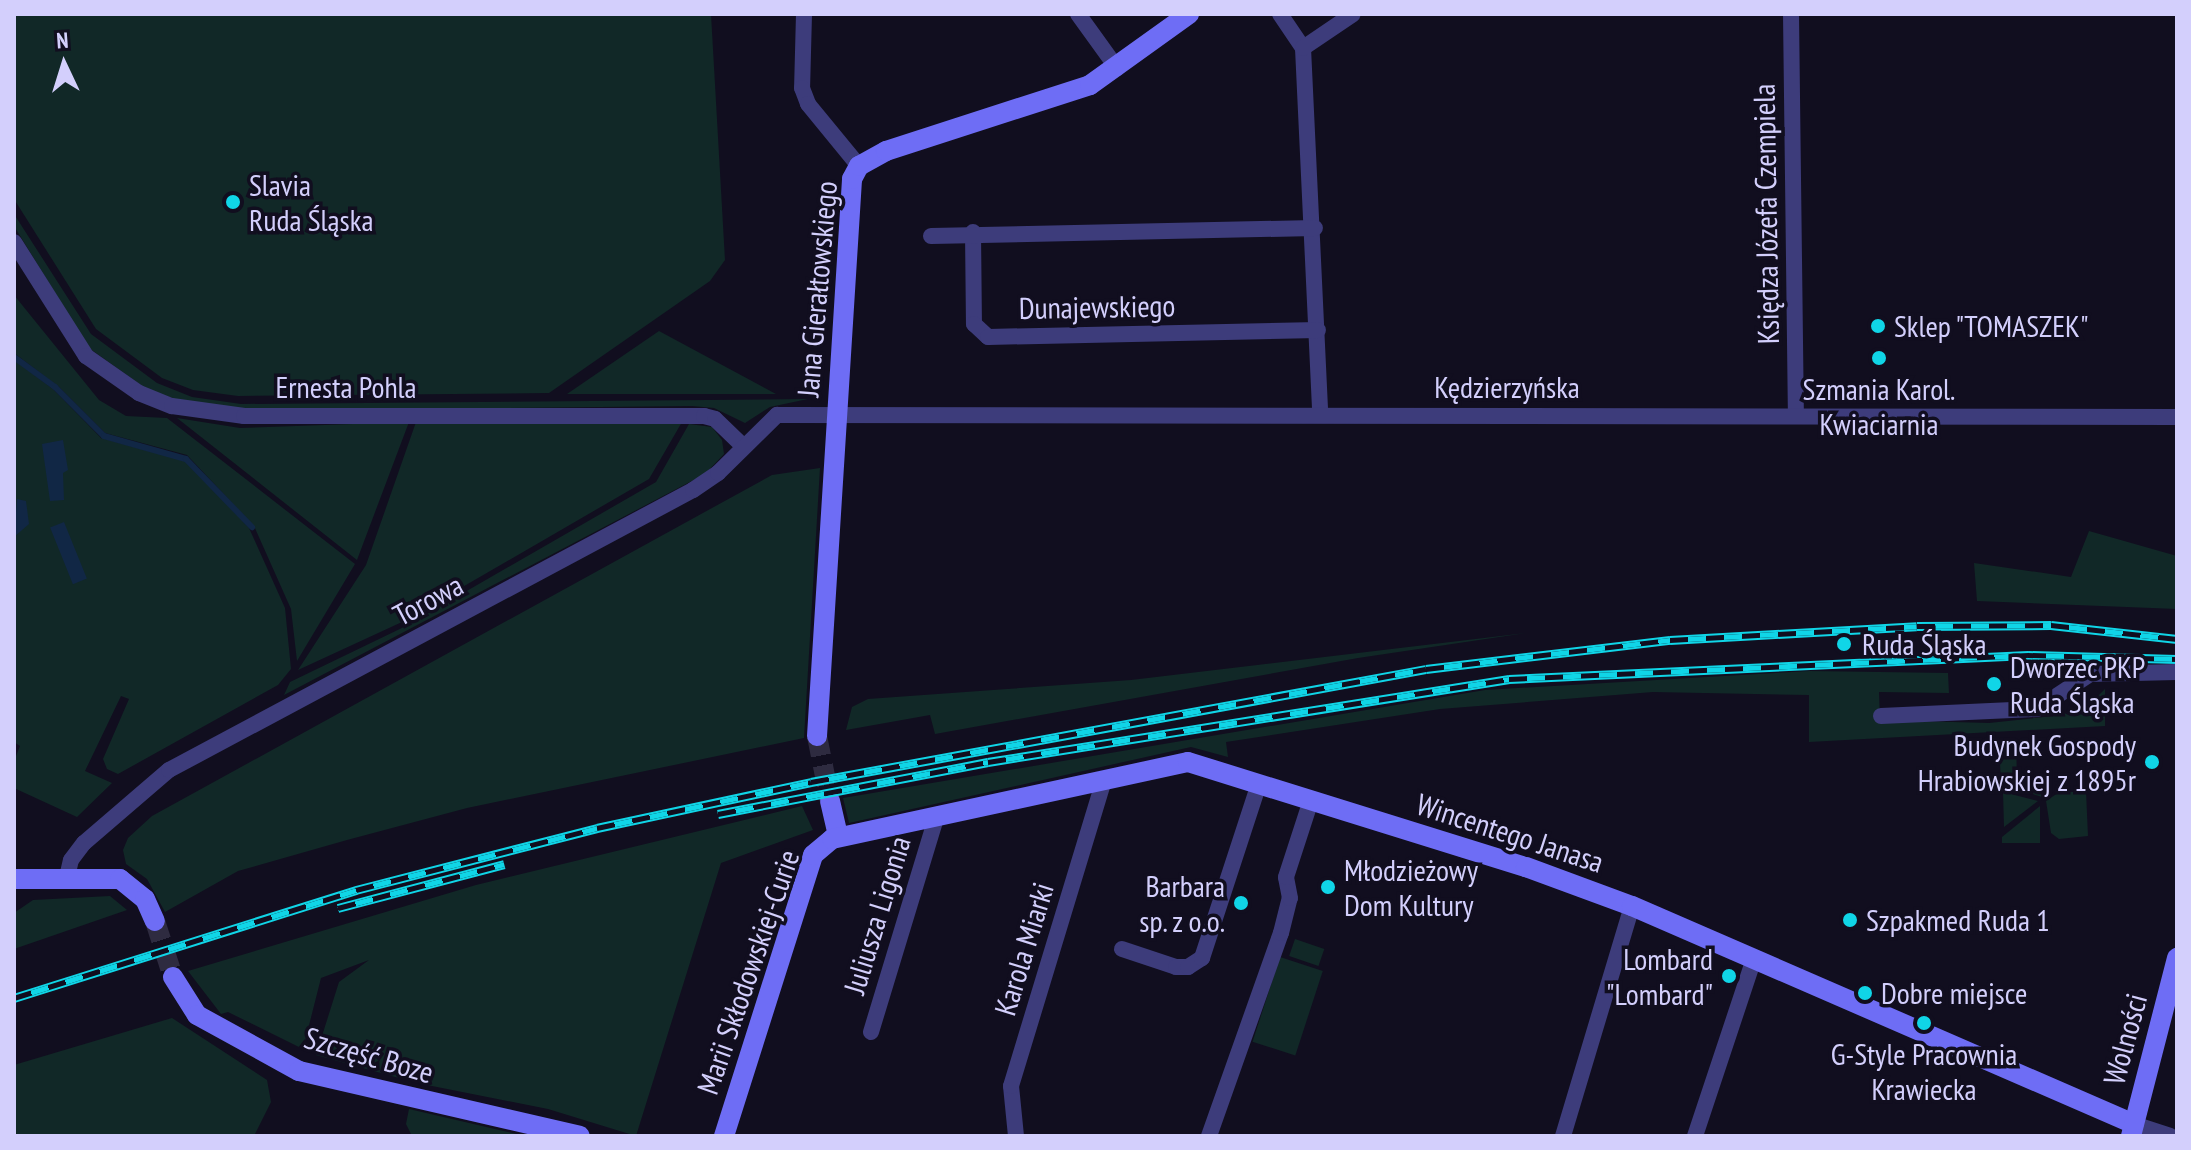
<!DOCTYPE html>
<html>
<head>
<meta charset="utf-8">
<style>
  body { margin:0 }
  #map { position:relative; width:2191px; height:1150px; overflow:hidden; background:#110e1f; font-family:"PT Sans Narrow",sans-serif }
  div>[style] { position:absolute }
  .green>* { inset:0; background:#112827; transform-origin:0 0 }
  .water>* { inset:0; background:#112745; transform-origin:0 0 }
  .stream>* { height:6px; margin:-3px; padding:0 3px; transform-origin:3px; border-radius:3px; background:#112745 }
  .secondary-tunnel>* { height:20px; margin-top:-10px; transform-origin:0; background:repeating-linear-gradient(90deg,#2e2b40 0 20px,transparent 0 30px) }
  .street>* { height:16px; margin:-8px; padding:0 8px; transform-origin:8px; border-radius:8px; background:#3d3c7b }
  .secondary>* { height:20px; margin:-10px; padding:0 10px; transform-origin:10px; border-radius:10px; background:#6e6df5 }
  .rail>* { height:9px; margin-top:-4.5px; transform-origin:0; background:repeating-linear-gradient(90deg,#110e1f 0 18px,#10d5e7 0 36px); box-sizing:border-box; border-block:2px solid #10d5e7 }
  .dots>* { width:22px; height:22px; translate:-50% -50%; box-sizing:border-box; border:4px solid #110e1f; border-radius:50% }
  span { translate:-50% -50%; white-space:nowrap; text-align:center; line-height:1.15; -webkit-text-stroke:7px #110e1f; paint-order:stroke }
  .poi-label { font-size:30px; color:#d3cffc }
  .left { translate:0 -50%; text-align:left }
  .right { translate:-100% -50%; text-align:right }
  .street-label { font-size:30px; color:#d3cffc }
  .frame { position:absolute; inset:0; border:16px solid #d3cffc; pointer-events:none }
  .north { position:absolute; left:24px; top:24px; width:80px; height:80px; -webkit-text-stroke:6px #110e1f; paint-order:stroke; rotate:356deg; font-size:22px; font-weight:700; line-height:32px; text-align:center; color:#d3cffc }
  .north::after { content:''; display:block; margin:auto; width:28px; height:36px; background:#d3cffc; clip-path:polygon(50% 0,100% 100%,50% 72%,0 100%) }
</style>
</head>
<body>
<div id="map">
  <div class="green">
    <div style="clip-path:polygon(14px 14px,711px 14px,725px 260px,710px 281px,549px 393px,238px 396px,193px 390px,162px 378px,96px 329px,14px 199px)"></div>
    <div style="clip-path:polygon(14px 214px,91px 334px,157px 383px,192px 397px,241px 404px,808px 399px,770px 407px,745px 423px,714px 408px,692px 406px,243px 411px,187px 403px,148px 390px,89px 348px,14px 226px)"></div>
    <div style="clip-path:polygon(14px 295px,99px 400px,126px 416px,167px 418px,355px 564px,297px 661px,291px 609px,254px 526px,187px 455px,105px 433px,59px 387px,14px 353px)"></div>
    <div style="clip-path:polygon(659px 331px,776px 394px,567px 394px)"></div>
    <div style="clip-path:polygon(14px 360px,53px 389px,101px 438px,185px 461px,199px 474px,249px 528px,285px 608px,291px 669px,278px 685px,118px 774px,107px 769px,103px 759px,129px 699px,121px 696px,85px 771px,112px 783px,77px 817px,14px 788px,14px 761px,20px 746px,14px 742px)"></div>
    <div style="clip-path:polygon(177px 418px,240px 428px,409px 422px,357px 560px)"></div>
    <div style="clip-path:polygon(416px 422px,682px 422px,649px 479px,402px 622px,298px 670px,366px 565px)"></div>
    <div style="clip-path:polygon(689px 424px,712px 427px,722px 440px,724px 454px,705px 474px,284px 695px,290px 682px,406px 626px,656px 482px)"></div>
    <div style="clip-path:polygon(820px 468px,804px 738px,467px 808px,347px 840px,238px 871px,165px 912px,147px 879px,126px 864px,123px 850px,128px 838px,152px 816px,772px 475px)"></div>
    <div style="clip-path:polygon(2089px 531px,2177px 556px,2177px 609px,1977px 601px,1974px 563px,2071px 577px)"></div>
    <div style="clip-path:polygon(1526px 633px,1358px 658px,935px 734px,930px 715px,846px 730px,852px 707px,868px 699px,1131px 680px)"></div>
    <div style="clip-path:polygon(1810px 671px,1948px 673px,1949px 693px,1879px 692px,1880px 720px,1989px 723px,2054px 716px,2085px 709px,2105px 689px,2105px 726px,1809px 742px,1809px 695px,1653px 692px,1440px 709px,1226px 742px,1228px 757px,1191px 747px,849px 823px,843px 798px,1485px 690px)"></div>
    <div style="clip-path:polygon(2016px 741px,2017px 779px,2029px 779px,2029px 790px,2051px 789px,2042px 797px,2001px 784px,1999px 742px)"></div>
    <div style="clip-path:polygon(2086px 791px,2088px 836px,2059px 839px,2051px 833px,2046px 801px,2058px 793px)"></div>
    <div style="clip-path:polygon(2003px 792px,2038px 801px,2004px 827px)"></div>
    <div style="clip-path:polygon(802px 806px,813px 830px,721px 863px,636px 1136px,548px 1109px,417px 1083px,316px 1055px,339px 982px,369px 960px,321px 978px,303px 1049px,228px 1012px,221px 1014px,188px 971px,476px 885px)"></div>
    <div style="clip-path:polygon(2040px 806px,2040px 843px,2002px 843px,2002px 837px)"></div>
    <div style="clip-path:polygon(110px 896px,127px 910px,14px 949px,14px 913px,33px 900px)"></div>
    <div style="left:1295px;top:939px;width:31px;height:18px;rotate:19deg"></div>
    <div style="left:1280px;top:957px;width:45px;height:89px;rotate:18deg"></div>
    <div style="clip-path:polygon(172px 1018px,267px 1080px,271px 1102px,254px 1136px,14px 1136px,14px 1065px)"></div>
    <div style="clip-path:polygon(409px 1109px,525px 1136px,412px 1136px,406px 1124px)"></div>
  </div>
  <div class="water">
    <div style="clip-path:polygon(63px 440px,68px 470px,63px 473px,64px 500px,50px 501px,42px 444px)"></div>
    <div style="clip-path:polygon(17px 499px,26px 501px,29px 524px,14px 537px)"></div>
    <div style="left:64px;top:522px;width:61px;height:15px;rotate:68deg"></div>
  </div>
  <div class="stream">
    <div style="left:14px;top:357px;width:51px;rotate:36.2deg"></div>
    <div style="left:55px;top:387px;width:69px;rotate:45deg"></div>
    <div style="left:104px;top:436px;width:85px;rotate:15.7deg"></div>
    <div style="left:186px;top:459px;width:95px;rotate:45.9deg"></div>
  </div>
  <div class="secondary-tunnel">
    <div style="left:817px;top:736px;width:66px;rotate:78.7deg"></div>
    <div style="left:155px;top:921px;width:59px;rotate:72.2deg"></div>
  </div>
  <div class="street">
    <div style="left:804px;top:14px;width:74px;rotate:91.5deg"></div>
    <div style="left:802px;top:88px;width:17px;rotate:69deg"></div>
    <div style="left:808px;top:104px;width:80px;rotate:50.6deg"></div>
    <div style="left:1078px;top:14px;width:67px;rotate:54.2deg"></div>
    <div style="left:1280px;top:14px;width:41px;rotate:55.9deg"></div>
    <div style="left:1303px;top:48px;width:367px;rotate:87.3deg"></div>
    <div style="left:1791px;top:14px;width:400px;rotate:89.3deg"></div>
    <div style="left:1303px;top:48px;width:60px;rotate:-34.2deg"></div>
    <div style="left:973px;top:232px;width:92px;rotate:89.4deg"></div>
    <div style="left:974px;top:324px;width:19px;rotate:43deg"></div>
    <div style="left:988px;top:337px;width:330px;rotate:-1.2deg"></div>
    <div style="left:931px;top:236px;width:384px;rotate:-1.2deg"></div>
    <div style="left:14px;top:242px;width:135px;rotate:57.7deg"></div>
    <div style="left:86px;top:356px;width:65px;rotate:34.9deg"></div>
    <div style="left:139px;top:393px;width:35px;rotate:22deg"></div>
    <div style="left:172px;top:406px;width:73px;rotate:7.9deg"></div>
    <div style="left:244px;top:416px;width:460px"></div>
    <div style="left:704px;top:416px;width:11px;rotate:15deg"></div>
    <div style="left:715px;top:419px;width:40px;rotate:44deg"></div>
    <div style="left:1881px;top:716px;width:156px;rotate:-2.6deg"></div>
    <div style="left:2037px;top:709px;width:64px;rotate:-33.4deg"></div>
    <div style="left:2090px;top:674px;width:87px;rotate:-1.3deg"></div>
    <div style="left:67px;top:877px;width:17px;rotate:-77deg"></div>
    <div style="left:71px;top:860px;width:21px;rotate:-53deg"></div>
    <div style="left:84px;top:843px;width:112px;rotate:-40.7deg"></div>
    <div style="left:169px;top:770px;width:594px;rotate:-28.12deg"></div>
    <div style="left:693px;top:490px;width:30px;rotate:-34deg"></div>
    <div style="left:718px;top:473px;width:83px;rotate:-44.5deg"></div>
    <div style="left:777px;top:415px;width:1400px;rotate:0.08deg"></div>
    <div style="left:1122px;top:949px;width:57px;rotate:18.4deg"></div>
    <div style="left:1176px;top:967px;width:12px"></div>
    <div style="left:1188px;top:967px;width:17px;rotate:-33deg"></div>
    <div style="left:1202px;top:958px;width:183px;rotate:-71.9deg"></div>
    <div style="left:871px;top:1032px;width:227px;rotate:-73.1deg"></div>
    <div style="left:2134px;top:1124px;width:38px;rotate:18deg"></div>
    <div style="left:1016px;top:1136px;width:50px;rotate:-95.7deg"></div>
    <div style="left:1011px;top:1086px;width:320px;rotate:-73.1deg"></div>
    <div style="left:1209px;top:1136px;width:215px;rotate:-70.5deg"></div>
    <div style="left:1281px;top:933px;width:36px;rotate:-76deg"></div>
    <div style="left:1290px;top:898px;width:21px;rotate:-101deg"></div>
    <div style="left:1286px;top:877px;width:81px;rotate:-72deg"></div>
    <div style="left:1563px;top:1136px;width:240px;rotate:-73.3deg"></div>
    <div style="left:1695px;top:1136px;width:187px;rotate:-71.6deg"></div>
  </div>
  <div class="secondary">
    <div style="left:817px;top:736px;width:558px;rotate:-86.4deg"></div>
    <div style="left:852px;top:179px;width:15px;rotate:-62deg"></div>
    <div style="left:859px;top:166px;width:31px;rotate:-29deg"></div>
    <div style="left:886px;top:151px;width:214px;rotate:-17.9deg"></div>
    <div style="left:1090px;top:85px;width:122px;rotate:-35.6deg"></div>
    <div style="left:830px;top:801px;width:35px;rotate:77deg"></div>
    <div style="left:14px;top:879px;width:106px"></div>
    <div style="left:120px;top:879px;width:32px;rotate:39deg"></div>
    <div style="left:145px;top:899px;width:24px;rotate:66deg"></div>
    <div style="left:173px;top:977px;width:45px;rotate:57.7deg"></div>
    <div style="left:197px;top:1015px;width:116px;rotate:28.8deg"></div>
    <div style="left:299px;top:1071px;width:288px;rotate:13deg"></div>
    <div style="left:724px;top:1136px;width:295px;rotate:-72.4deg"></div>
    <div style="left:813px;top:855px;width:25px;rotate:-40deg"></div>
    <div style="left:832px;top:839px;width:364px;rotate:-12.2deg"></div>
    <div style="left:1188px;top:762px;width:354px;rotate:17.3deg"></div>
    <div style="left:1526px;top:867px;width:113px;rotate:20.2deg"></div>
    <div style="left:1632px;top:906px;width:547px;rotate:23.47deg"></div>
    <div style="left:2131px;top:1136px;width:184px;rotate:-75.5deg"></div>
  </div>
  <div class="rail">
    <div style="left:718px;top:814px;width:275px;rotate:-10.9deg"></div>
    <div style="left:988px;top:762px;width:528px;rotate:-9.05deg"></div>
    <div style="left:1509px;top:679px;width:520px;rotate:-2.65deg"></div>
    <div style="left:2028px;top:655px;width:149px;rotate:1.5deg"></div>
    <div style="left:338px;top:908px;width:172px;rotate:-14.8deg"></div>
    <div style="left:14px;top:998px;width:359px;rotate:-17.5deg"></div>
    <div style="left:356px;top:890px;width:249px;rotate:-14.4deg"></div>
    <div style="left:597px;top:828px;width:219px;rotate:-12.1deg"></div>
    <div style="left:811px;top:782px;width:625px;rotate:-10.41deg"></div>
    <div style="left:1426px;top:669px;width:246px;rotate:-6.8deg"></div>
    <div style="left:1670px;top:640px;width:247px;rotate:-3.2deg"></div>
    <div style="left:1917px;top:626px;width:134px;rotate:-0.4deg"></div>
    <div style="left:2051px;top:625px;width:127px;rotate:6.3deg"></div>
  </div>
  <div class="dots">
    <div style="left:233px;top:202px;background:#10d5e7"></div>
    <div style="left:1878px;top:326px;background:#10d5e7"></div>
    <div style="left:1879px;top:358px;background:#10d5e7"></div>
    <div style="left:1844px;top:644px;background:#10d5e7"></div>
    <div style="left:1994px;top:684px;background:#10d5e7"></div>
    <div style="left:2152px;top:762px;background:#10d5e7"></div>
    <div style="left:1328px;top:887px;background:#10d5e7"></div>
    <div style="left:1241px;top:903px;background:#10d5e7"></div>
    <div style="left:1850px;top:920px;background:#10d5e7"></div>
    <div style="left:1729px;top:976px;background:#10d5e7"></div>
    <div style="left:1865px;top:993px;background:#10d5e7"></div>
    <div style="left:1924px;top:1023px;background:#10d5e7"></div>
  </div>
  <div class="poi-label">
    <span class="left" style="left:249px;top:202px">Slavia<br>Ruda Śląska</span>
    <span class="left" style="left:1894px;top:326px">Sklep "TOMASZEK"</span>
    <span style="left:1879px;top:406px">Szmania Karol.<br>Kwiaciarnia</span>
    <span class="left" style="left:1862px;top:644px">Ruda Śląska</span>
    <span class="left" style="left:2010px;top:684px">Dworzec PKP<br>Ruda Śląska</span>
    <span class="right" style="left:2136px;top:762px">Budynek Gospody<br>Hrabiowskiej z 1895r</span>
    <span class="left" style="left:1344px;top:887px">Młodzieżowy<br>Dom Kultury</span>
    <span class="right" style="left:1225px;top:903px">Barbara<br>sp. z o.o.</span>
    <span class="left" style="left:1866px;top:920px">Szpakmed Ruda 1</span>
    <span class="right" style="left:1713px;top:976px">Lombard<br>"Lombard"</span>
    <span class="left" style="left:1881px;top:993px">Dobre miejsce</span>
    <span style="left:1924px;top:1071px">G-Style Pracownia<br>Krawiecka</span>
  </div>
  <div class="street-label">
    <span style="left:1766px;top:214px;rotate:-91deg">Księdza Józefa Czempiela</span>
    <span style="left:817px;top:289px;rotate:-85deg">Jana Gierałtowskiego</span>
    <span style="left:1097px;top:307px;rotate:-1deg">Dunajewskiego</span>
    <span style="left:346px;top:387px">Ernesta Pohla</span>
    <span style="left:1507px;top:387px">Kędzierzyńska</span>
    <span style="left:428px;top:600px;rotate:-28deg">Torowa</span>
    <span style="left:1510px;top:833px;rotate:18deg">Wincentego Janasa</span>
    <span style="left:877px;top:915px;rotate:-73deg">Juliusza Ligonia</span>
    <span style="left:1024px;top:949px;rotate:-73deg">Karola Miarki</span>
    <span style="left:748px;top:972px;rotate:-71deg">Marii Skłodowskiej-Curie</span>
    <span style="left:2125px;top:1039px;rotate:-75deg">Wolności</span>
    <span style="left:369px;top:1055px;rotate:16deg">Szczęść Boze</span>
  </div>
  <div class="frame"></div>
  <div class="north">N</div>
</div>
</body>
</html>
